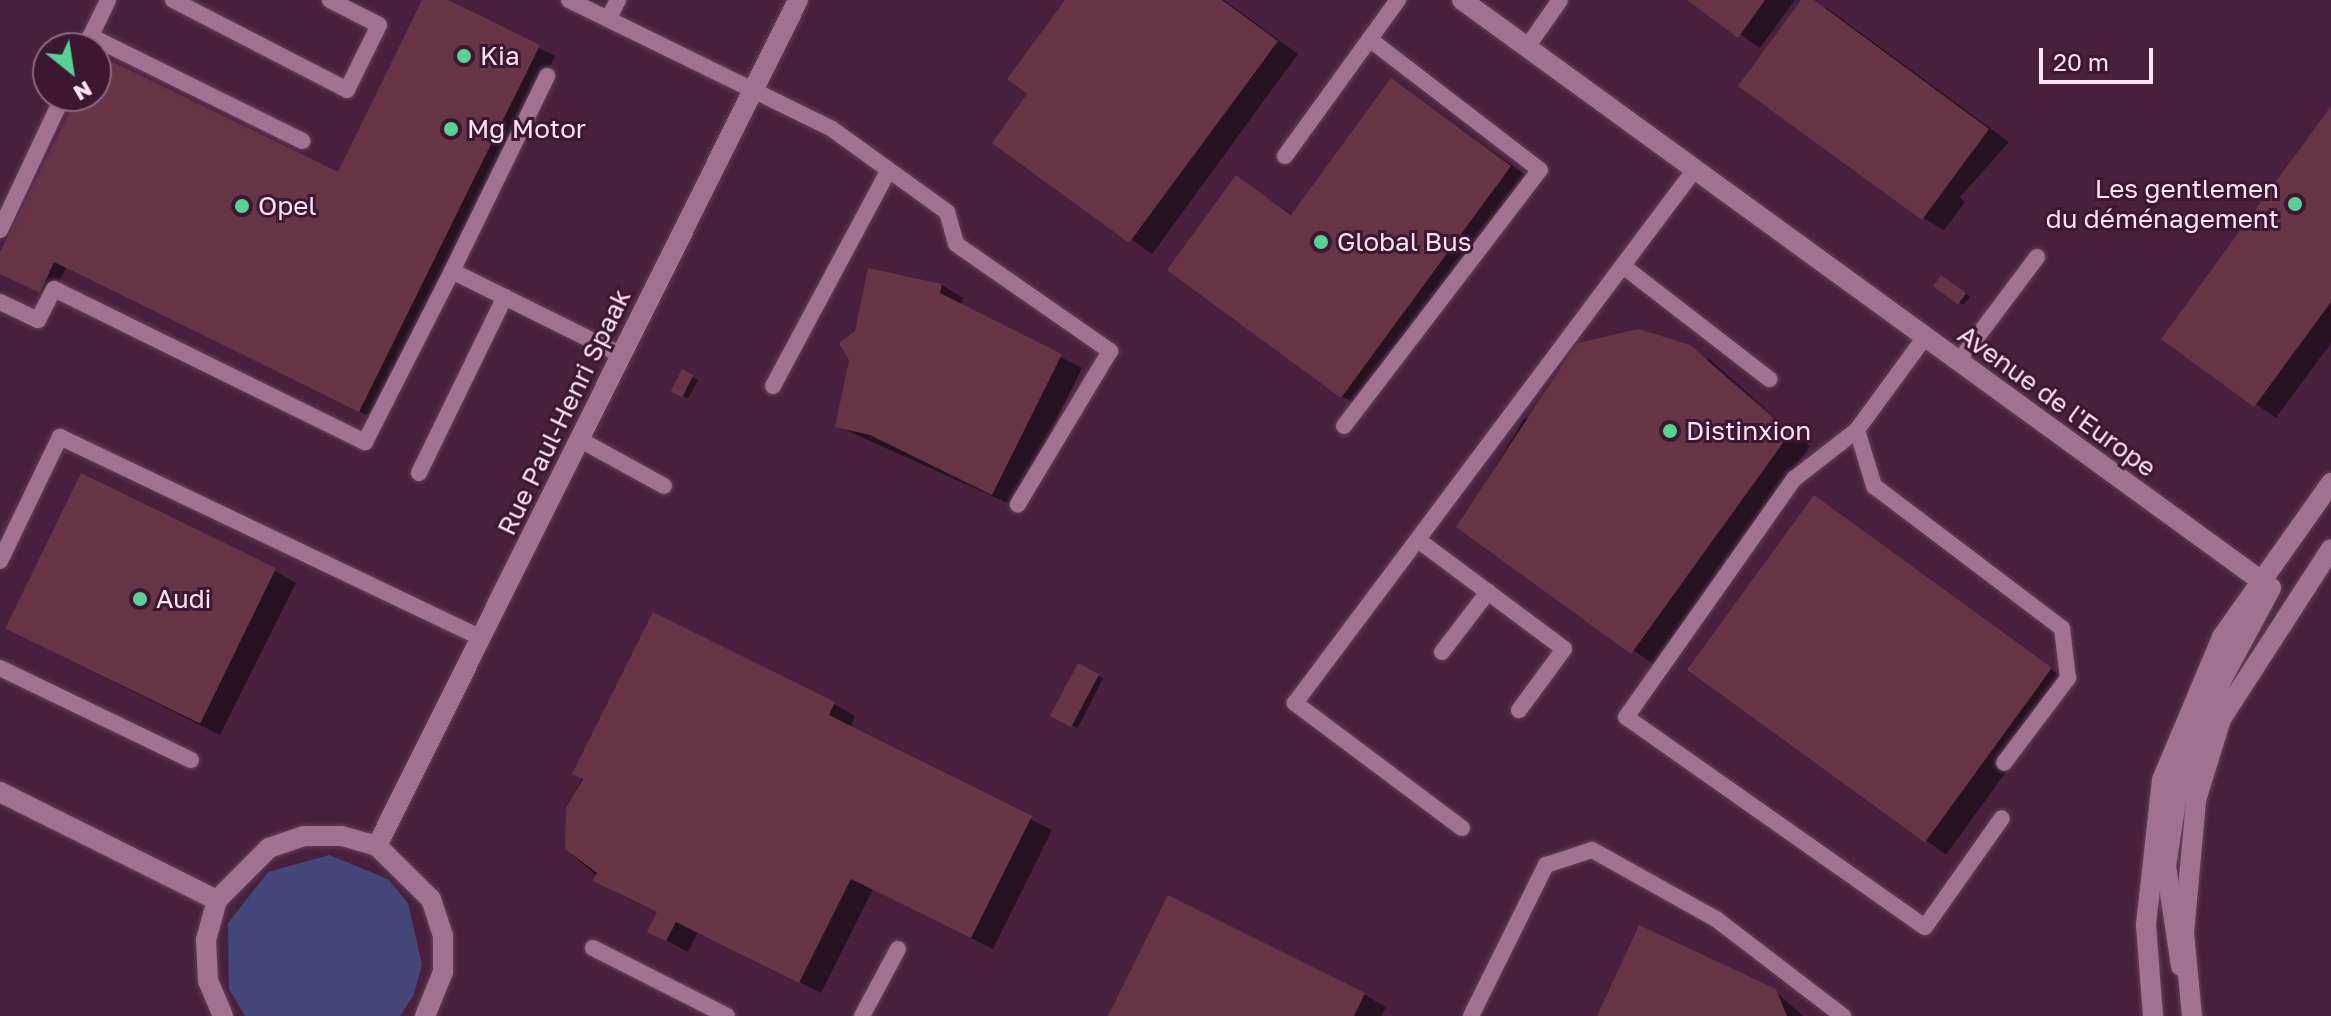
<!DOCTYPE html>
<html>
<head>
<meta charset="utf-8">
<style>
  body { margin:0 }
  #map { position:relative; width:2331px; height:1016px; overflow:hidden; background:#48203d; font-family:"Golos Text",sans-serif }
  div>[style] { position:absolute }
  .green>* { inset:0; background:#434679 }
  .shadow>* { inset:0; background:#0007; transform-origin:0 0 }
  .building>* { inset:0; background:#653445; transform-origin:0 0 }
  .roads { filter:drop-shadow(0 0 2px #633f59) drop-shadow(0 0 2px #633f59) }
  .lane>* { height:16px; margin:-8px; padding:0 8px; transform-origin:8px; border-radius:8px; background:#a07191 }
  .street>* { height:20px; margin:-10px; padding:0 10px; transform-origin:10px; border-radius:10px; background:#a07191 }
  .secondary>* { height:20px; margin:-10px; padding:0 10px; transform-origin:10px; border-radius:10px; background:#a07191 }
  .dots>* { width:22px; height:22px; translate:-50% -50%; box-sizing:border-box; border:4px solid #3d1632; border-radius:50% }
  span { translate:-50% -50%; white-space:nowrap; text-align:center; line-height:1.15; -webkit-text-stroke:6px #3d1632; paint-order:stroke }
  .poi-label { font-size:26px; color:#fee3f4 }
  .left { translate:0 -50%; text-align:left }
  .right { translate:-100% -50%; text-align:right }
  .street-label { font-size:26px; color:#fee3f4 }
  .north { position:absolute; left:32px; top:32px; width:80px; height:80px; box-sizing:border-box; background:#3d1632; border:2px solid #8a6880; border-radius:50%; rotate:150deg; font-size:22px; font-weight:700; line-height:32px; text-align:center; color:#fee3f4 }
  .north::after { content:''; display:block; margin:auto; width:28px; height:36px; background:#55d395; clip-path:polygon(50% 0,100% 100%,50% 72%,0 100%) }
  .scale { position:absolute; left:2039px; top:48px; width:114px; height:36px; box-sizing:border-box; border:4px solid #fee3f4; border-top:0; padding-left:10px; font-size:24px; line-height:28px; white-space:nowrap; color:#fee3f4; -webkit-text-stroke:6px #3d1632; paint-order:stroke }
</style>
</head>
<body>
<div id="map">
  <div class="green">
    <div style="clip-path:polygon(329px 855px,388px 879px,408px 903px,422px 965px,413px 996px,400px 1016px,245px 1016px,229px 989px,228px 923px,268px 872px)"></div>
  </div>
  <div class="shadow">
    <div style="clip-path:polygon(424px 0,443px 0,555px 56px,518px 131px,510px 130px,521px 137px,381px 422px,66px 268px,51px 298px,0 272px,0 257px,79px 96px,96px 96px,98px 57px,339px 175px)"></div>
    <div style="clip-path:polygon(1068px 0,1224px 0,1298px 54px,1152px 254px,995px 142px,1030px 94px)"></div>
    <div style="clip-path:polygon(1690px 0,1795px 0,1760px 48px)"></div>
    <div style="clip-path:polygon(1803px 0,1827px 8px,2009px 142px,1960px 197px,1965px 202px,1944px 230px,1923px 218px)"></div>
    <div style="clip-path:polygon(1392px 80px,1531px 179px,1363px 408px,1342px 396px,1237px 178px,1293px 215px)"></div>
    <div style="clip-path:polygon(2331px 109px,2331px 343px,2276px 418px,2163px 338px)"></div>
    <div style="clip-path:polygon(1947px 280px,1970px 297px,1963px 305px,1936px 286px)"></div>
    <div style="clip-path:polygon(942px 285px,963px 298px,961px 306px,1082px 368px,1014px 506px,837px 426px)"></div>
    <div style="clip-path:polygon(evenodd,1690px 347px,1810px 446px,1653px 664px,1459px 527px,1524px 419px,1690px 347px,1708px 358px,1799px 438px,1796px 441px,1708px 364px,1708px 358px)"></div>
    <div style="left:683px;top:372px;width:17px;height:21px;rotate:28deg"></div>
    <div style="left:1814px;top:497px;width:317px;height:212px;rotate:36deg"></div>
    <div style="clip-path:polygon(275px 571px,296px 583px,220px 735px,28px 639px)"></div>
    <div style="clip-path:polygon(654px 615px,834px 704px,855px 716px,850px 728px,1052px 830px,993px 949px,873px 889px,821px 993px,698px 932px,688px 952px,671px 943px,650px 931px,659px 913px,617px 893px,571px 854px,568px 809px)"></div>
    <div style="left:1079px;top:666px;width:27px;height:56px;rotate:27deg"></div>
    <div style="clip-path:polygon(1169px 898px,1365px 995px,1386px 1007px,1381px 1016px,1110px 1016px)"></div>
    <div style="clip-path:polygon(1775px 991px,1803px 1016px,1599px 1016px)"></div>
  </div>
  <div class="building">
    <div style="clip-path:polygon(422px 0,448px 0,540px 45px,359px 412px,54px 262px,40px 293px,0 274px,0 252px,77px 96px,96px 96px,97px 54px,338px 172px)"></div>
    <div style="clip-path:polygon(1065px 0,1222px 0,1278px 41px,1129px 243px,992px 143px,1027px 94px,1007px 79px)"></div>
    <div style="clip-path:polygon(1687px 0,1765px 0,1738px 38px)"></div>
    <div style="clip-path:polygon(1801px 0,1814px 0,1989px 129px,1922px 220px,1738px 86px)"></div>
    <div style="clip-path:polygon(1391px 78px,1511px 166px,1341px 398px,1167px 270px,1236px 175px,1291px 215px)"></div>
    <div style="clip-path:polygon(2331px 106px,2331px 302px,2254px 407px,2161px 339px)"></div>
    <div style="clip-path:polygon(868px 268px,942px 284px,940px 293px,1062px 354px,992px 495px,870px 435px,835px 427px,849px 360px,839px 343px,855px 331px)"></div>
    <div style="left:1941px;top:275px;width:31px;height:14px;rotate:36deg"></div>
    <div style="clip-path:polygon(1639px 329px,1690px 345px,1790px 433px,1631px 654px,1456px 527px,1577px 343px)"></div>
    <div style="left:682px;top:369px;width:13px;height:25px;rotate:27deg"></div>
    <div style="left:81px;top:473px;width:217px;height:173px;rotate:26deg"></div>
    <div style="left:1814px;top:495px;width:294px;height:216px;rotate:36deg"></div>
    <div style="clip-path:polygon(653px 612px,835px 702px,829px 715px,1032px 816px,971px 938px,851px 879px,799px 983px,676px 922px,666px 941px,647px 932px,657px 912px,593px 881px,597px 873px,565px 849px,566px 808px,583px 779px,572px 774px)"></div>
    <div style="left:1078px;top:663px;width:24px;height:60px;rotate:28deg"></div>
    <div style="clip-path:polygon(1168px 895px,1365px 993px,1354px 1016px,1108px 1016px)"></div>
    <div style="clip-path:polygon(1639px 925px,1776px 989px,1787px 1016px,1597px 1016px)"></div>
  </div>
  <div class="roads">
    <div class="lane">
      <div style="left:173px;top:0;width:196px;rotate:27.3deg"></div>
      <div style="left:347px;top:90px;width:72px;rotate:-63.8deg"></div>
      <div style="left:379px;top:25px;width:55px;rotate:-153deg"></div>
      <div style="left:569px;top:0;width:293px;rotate:26.1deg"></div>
      <div style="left:832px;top:129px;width:142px;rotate:35.8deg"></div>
      <div style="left:947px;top:212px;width:33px;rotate:74deg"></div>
      <div style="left:956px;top:244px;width:188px;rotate:34.8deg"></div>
      <div style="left:1110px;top:351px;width:179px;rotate:121deg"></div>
      <div style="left:608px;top:19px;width:21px;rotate:-62deg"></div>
      <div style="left:90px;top:36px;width:237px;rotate:26.3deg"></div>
      <div style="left:1527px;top:47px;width:57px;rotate:-54.9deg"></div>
      <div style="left:85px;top:48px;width:53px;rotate:-64.4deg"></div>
      <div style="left:1285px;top:156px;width:193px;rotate:-54.1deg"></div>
      <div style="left:0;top:230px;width:148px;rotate:-64.8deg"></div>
      <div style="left:1623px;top:266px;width:185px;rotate:37.7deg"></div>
      <div style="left:452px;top:271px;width:217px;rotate:-64deg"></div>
      <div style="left:0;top:302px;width:42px;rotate:25.3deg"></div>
      <div style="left:38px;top:320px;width:35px;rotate:-63deg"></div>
      <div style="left:54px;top:289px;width:347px;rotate:26.2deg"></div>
      <div style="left:365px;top:442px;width:192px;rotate:-63deg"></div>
      <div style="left:452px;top:271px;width:189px;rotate:26.4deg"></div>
      <div style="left:1925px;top:337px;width:115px;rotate:126.2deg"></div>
      <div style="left:1857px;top:430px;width:80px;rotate:142.1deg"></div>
      <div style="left:1794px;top:479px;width:291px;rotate:125.2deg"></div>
      <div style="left:1626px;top:717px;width:365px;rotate:35.1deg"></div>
      <div style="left:1925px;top:927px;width:133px;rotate:-54.8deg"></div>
      <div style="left:1959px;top:361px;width:130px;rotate:-53.1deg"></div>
      <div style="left:773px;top:386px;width:245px;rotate:-61.8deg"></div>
      <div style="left:1344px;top:426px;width:322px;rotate:-52.6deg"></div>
      <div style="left:1540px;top:170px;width:215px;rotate:-142.5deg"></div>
      <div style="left:1857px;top:430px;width:59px;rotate:73.1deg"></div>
      <div style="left:1874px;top:486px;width:236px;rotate:37.1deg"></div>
      <div style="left:2062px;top:628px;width:50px;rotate:83.2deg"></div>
      <div style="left:2068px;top:678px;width:106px;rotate:127deg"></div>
      <div style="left:579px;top:439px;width:97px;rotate:28.9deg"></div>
      <div style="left:419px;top:473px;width:196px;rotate:-64deg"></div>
      <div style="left:1418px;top:540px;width:182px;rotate:36.7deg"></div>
      <div style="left:1564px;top:649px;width:76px;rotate:126.4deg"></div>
      <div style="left:0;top:561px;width:138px;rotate:-64.2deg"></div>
      <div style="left:60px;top:437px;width:467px;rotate:25.5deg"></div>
      <div style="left:1442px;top:652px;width:76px;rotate:-52.5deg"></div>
      <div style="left:0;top:668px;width:212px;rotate:25.7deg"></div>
      <div style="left:1462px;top:828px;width:209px;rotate:-143.2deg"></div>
      <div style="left:1295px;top:703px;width:667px;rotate:-53.16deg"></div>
      <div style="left:593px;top:948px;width:150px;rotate:26.9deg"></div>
      <div style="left:862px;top:1016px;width:76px;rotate:-61.8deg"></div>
      <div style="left:1471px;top:1016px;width:169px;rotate:-63.6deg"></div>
      <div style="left:1546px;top:865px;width:48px;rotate:-18.1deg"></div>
      <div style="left:1592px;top:850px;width:142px;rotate:29.1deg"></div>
      <div style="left:1716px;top:919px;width:160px;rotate:37.4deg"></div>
    </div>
    <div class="street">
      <div style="left:1462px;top:0;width:1000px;rotate:36.01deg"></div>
      <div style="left:2271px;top:588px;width:103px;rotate:118.3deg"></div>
      <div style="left:2222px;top:679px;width:124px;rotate:111.2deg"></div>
      <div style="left:2177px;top:795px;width:72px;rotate:98.8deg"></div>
      <div style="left:2166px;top:866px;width:101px;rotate:81.5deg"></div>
      <div style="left:0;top:792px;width:242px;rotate:26.5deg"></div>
      <div style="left:377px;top:846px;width:945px;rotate:-63.54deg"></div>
      <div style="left:223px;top:1016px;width:38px;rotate:-113deg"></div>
      <div style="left:208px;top:981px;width:41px;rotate:-92.8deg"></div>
      <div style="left:206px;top:940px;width:41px;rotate:-74.6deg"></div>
      <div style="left:217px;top:900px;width:74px;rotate:-45deg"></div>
      <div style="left:269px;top:848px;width:37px;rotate:-19deg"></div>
      <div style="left:304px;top:836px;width:38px"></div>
      <div style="left:342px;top:836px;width:36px;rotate:16deg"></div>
      <div style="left:377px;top:846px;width:76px;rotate:44.5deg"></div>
      <div style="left:431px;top:899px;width:38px;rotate:72deg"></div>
      <div style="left:443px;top:935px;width:37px;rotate:90deg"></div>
      <div style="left:443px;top:972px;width:48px;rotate:112.2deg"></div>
    </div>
    <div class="secondary">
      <div style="left:2153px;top:1016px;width:91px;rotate:-94.4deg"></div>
      <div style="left:2146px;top:925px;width:146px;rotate:-83.7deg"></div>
      <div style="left:2162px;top:780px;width:155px;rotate:-67.2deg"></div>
      <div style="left:2222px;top:637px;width:189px;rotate:-54.7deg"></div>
      <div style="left:2192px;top:1016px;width:83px;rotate:-95.5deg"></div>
      <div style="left:2184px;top:933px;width:134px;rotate:-84.8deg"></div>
      <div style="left:2196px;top:800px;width:85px;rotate:-72.8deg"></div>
      <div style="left:2221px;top:719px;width:202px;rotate:-57.1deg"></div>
    </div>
  </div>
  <div class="dots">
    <div style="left:464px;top:56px;background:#55d395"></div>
    <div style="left:451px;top:129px;background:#55d395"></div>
    <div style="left:2295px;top:204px;background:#55d395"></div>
    <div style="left:242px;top:206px;background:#55d395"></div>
    <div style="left:1321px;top:242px;background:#55d395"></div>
    <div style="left:1670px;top:431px;background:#55d395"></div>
    <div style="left:140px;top:599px;background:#55d395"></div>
  </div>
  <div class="poi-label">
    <span class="left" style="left:480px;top:56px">Kia</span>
    <span class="left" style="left:467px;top:129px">Mg Motor</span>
    <span class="right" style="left:2279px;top:204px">Les gentlemen<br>du déménagement</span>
    <span class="left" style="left:258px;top:206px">Opel</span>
    <span class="left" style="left:1337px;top:242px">Global Bus</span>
    <span class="left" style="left:1686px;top:431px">Distinxion</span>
    <span class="left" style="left:156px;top:599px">Audi</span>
  </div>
  <div class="street-label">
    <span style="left:2057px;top:401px;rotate:36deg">Avenue de l'Europe</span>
    <span style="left:564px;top:412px;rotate:-64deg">Rue Paul-Henri Spaak</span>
  </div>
  <div class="north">N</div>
  <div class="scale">20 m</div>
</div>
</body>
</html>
